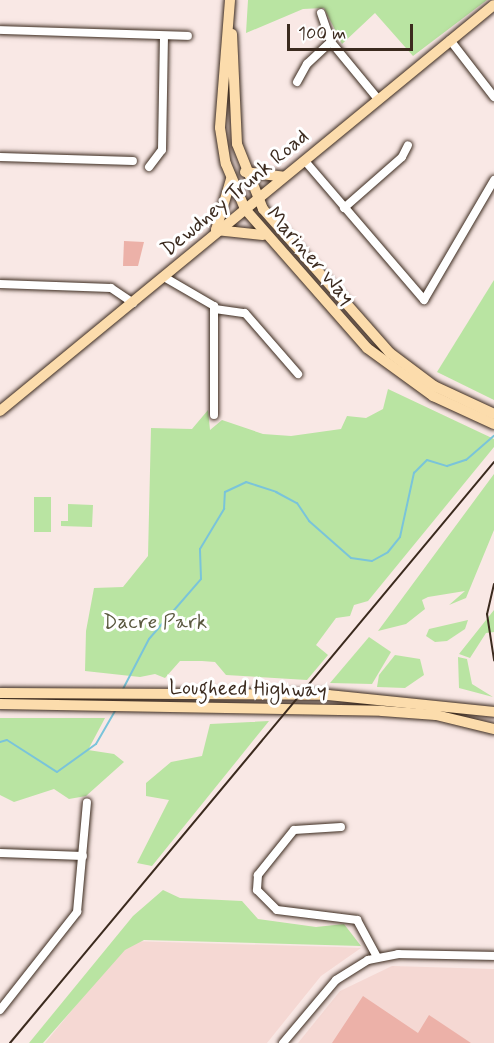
<!DOCTYPE html>
<html>
<head>
<meta charset="utf-8">
<style>
  body { margin:0 }
  #map { position:relative; width:494px; height:1043px; overflow:hidden; background:#f9e8e5; font-family:Mynerve,sans-serif }
  div>[style] { position:absolute }
  .built>* { inset:0; background:#f5d8d3 }
  .green>* { inset:0; background:#b9e4a2; transform-origin:0 0 }
  .stream>* { height:2px; margin:-1px; padding:0 1px; transform-origin:1px; border-radius:1px; background:#7ac4da }
  .building>* { inset:0; background:#ecb1a8 }
  .roads { filter:drop-shadow(0 0 2px #3b2a1e) drop-shadow(0 0 2px #3b2a1e) }
  .minor>* { height:8px; margin:-4px; padding:0 4px; transform-origin:4px; border-radius:4px; background:#fff }
  .major>* { height:10px; margin:-5px; padding:0 5px; transform-origin:5px; border-radius:5px; background:#fcdcac }
  .rail>* { height:2px; margin:-1px; padding:0 1px; transform-origin:1px; border-radius:1px; background:#3b2a1e }
  span { translate:-50% -50%; white-space:nowrap; text-align:center; line-height:1.15; -webkit-text-stroke:6px #fff; paint-order:stroke }
  .street-label { font-size:21px; color:#3b2a1e }
  .park-label { font-size:21px; color:#5a583f }
  .scale { position:absolute; left:287px; top:24px; width:126px; height:27px; box-sizing:border-box; border:3px solid #3b2a1e; border-top:0; padding-left:8px; font-size:18px; line-height:21px; white-space:nowrap; color:#3b2a1e; -webkit-text-stroke:4px #fff; paint-order:stroke }
</style>
</head>
<body>
<div id="map">
  <div class="built">
    <div style="clip-path:polygon(129px 941px,338px 947px,361px 948px,321px 976px,267px 1043px,45px 1043px)"></div>
    <div style="clip-path:polygon(392px 966px,494px 969px,494px 1043px,298px 1043px,340px 991px)"></div>
  </div>
  <div class="green">
    <div style="clip-path:polygon(248px 0,487px 0,413px 56px,375px 13px,342px 44px,324px 8px,303px 9px,246px 33px)"></div>
    <div style="clip-path:polygon(494px 280px,494px 400px,437px 372px)"></div>
    <div style="clip-path:polygon(388px 389px,494px 439px,494px 447px,368px 601px,354px 605px,350px 616px,336px 618px,316px 645px,328px 655px,307px 680px,226px 675px,215px 662px,202px 661px,180px 661px,165px 678px,155px 674px,140px 677px,85px 671px,86px 631px,94px 588px,123px 587px,148px 556px,151px 428px,192px 429px,208px 410px,210px 430px,222px 420px,263px 434px,291px 436px,341px 429px,347px 416px,366px 418px,383px 409px)"></div>
    <div style="clip-path:polygon(494px 474px,494px 530px,466px 598px,449px 605px,465px 591px,428px 597px,422px 600px,425px 609px,406px 624px,378px 631px)"></div>
    <div style="left:34px;top:497px;width:17px;height:35px"></div>
    <div style="clip-path:polygon(68px 504px,93px 505px,92px 527px,61px 526px,61px 521px,68px 521px)"></div>
    <div style="clip-path:polygon(494px 610px,494px 632px,486px 633px,470px 658px,459px 654px)"></div>
    <div style="clip-path:polygon(468px 620px,465px 629px,447px 641px,435px 642px,426px 636px,429px 629px)"></div>
    <div style="clip-path:polygon(369px 637px,391px 652px,372px 684px,330px 683px)"></div>
    <div style="clip-path:polygon(395px 655px,420px 659px,424px 675px,405px 688px,377px 687px,379px 675px)"></div>
    <div style="clip-path:polygon(458px 657px,467px 659px,472px 684px,493px 697px,459px 688px)"></div>
    <div style="clip-path:polygon(0 718px,105px 718px,88px 750px,114px 754px,124px 762px,86px 796px,69px 799px,54px 789px,14px 802px,0 795px)"></div>
    <div style="clip-path:polygon(269px 721px,152px 866px,137px 863px,169px 800px,146px 796px,146px 783px,171px 762px,202px 756px,210px 724px)"></div>
    <div style="clip-path:polygon(163px 890px,180px 898px,242px 901px,258px 919px,316px 927px,344px 924px,361px 946px,144px 940px,125px 950px,43px 1043px,29px 1043px,133px 916px)"></div>
  </div>
  <div class="stream">
    <div style="left:123px;top:689px;width:56px;rotate:-62.5deg"></div>
    <div style="left:149px;top:639px;width:79px;rotate:-49.1deg"></div>
    <div style="left:201px;top:579px;width:30px;rotate:-92deg"></div>
    <div style="left:200px;top:549px;width:47px;rotate:-59deg"></div>
    <div style="left:224px;top:509px;width:17px;rotate:-87deg"></div>
    <div style="left:225px;top:492px;width:23px;rotate:-25deg"></div>
    <div style="left:246px;top:482px;width:32px;rotate:18deg"></div>
    <div style="left:276px;top:492px;width:24px;rotate:28deg"></div>
    <div style="left:297px;top:503px;width:22px;rotate:56deg"></div>
    <div style="left:309px;top:521px;width:56px;rotate:41.4deg"></div>
    <div style="left:351px;top:558px;width:21px;rotate:8deg"></div>
    <div style="left:372px;top:561px;width:18px;rotate:-29deg"></div>
    <div style="left:388px;top:552px;width:19px;rotate:-51deg"></div>
    <div style="left:400px;top:537px;width:66px;rotate:-77.7deg"></div>
    <div style="left:414px;top:473px;width:18px;rotate:-45deg"></div>
    <div style="left:427px;top:460px;width:21px;rotate:17deg"></div>
    <div style="left:447px;top:466px;width:20px;rotate:-18deg"></div>
    <div style="left:466px;top:460px;width:37px;rotate:-41deg"></div>
    <div style="left:0;top:742px;width:7px;rotate:-16deg"></div>
    <div style="left:7px;top:740px;width:59px;rotate:32.6deg"></div>
    <div style="left:57px;top:772px;width:48px;rotate:-35.7deg"></div>
    <div style="left:96px;top:744px;width:38px;rotate:-60deg"></div>
  </div>
  <div class="building">
    <div style="clip-path:polygon(124px 241px,144px 242px,138px 266px,123px 266px)"></div>
    <div style="clip-path:polygon(363px 996px,418px 1033px,429px 1015px,471px 1043px,332px 1043px)"></div>
  </div>
  <div class="roads">
    <div class="minor">
      <div style="left:321px;top:13px;width:31px;rotate:71deg"></div>
      <div style="left:331px;top:42px;width:74px;rotate:50.5deg"></div>
      <div style="left:0;top:30px;width:188px;rotate:1.8deg"></div>
      <div style="left:450px;top:40px;width:72px;rotate:52.3deg"></div>
      <div style="left:297px;top:82px;width:21px;rotate:-61deg"></div>
      <div style="left:307px;top:64px;width:33px;rotate:-43deg"></div>
      <div style="left:0;top:157px;width:133px;rotate:1.7deg"></div>
      <div style="left:305px;top:161px;width:183px;rotate:49.4deg"></div>
      <div style="left:424px;top:300px;width:139px;rotate:-59.7deg"></div>
      <div style="left:149px;top:167px;width:21px;rotate:-53deg"></div>
      <div style="left:162px;top:150px;width:114px;rotate:-89deg"></div>
      <div style="left:344px;top:208px;width:77px;rotate:-41.3deg"></div>
      <div style="left:402px;top:157px;width:13px;rotate:-63deg"></div>
      <div style="left:164px;top:277px;width:58px;rotate:30.1deg"></div>
      <div style="left:214px;top:306px;width:109px;rotate:90deg"></div>
      <div style="left:0;top:284px;width:111px;rotate:2.1deg"></div>
      <div style="left:111px;top:288px;width:27px;rotate:34deg"></div>
      <div style="left:215px;top:309px;width:30px;rotate:8deg"></div>
      <div style="left:245px;top:313px;width:81px;rotate:49deg"></div>
      <div style="left:341px;top:827px;width:47px;rotate:176.3deg"></div>
      <div style="left:294px;top:830px;width:58px;rotate:128.7deg"></div>
      <div style="left:258px;top:875px;width:15px;rotate:94deg"></div>
      <div style="left:257px;top:890px;width:28px;rotate:45deg"></div>
      <div style="left:277px;top:910px;width:81px;rotate:7.1deg"></div>
      <div style="left:357px;top:920px;width:42px;rotate:61.6deg"></div>
      <div style="left:0;top:853px;width:83px;rotate:2.1deg"></div>
      <div style="left:0;top:1010px;width:125px;rotate:-51.8deg"></div>
      <div style="left:77px;top:912px;width:110px;rotate:-84.8deg"></div>
      <div style="left:283px;top:1043px;width:82px;rotate:-49.9deg"></div>
      <div style="left:336px;top:980px;width:38px;rotate:-32deg"></div>
      <div style="left:368px;top:960px;width:31px;rotate:-11deg"></div>
      <div style="left:398px;top:954px;width:96px;rotate:1.2deg"></div>
    </div>
    <div class="major">
      <div style="left:230px;top:0;width:128px;rotate:94.5deg"></div>
      <div style="left:220px;top:128px;width:36px;rotate:81deg"></div>
      <div style="left:226px;top:164px;width:49px;rotate:67.1deg"></div>
      <div style="left:245px;top:209px;width:185px;rotate:48.7deg"></div>
      <div style="left:367px;top:348px;width:82px;rotate:36deg"></div>
      <div style="left:433px;top:396px;width:67px;rotate:24.7deg"></div>
      <div style="left:232px;top:34px;width:110px;rotate:87.4deg"></div>
      <div style="left:237px;top:144px;width:70px;rotate:68.2deg"></div>
      <div style="left:263px;top:209px;width:192px;rotate:48.6deg"></div>
      <div style="left:390px;top:353px;width:55px;rotate:36.9deg"></div>
      <div style="left:434px;top:386px;width:66px;rotate:25deg"></div>
      <div style="left:245px;top:172px;width:39px;rotate:7deg"></div>
      <div style="left:216px;top:230px;width:53px;rotate:-73.6deg"></div>
      <div style="left:216px;top:230px;width:47px;rotate:6.1deg"></div>
      <div style="left:0;top:411px;width:639px;rotate:-39.42deg"></div>
      <div style="left:0;top:693px;width:328px;rotate:0.3deg"></div>
      <div style="left:328px;top:695px;width:167px;rotate:5.8deg"></div>
      <div style="left:0;top:704px;width:382px;rotate:1deg"></div>
      <div style="left:382px;top:711px;width:54px;rotate:4.2deg"></div>
      <div style="left:436px;top:715px;width:60px;rotate:13.6deg"></div>
    </div>
  </div>
  <div class="rail">
    <div style="left:494px;top:584px;width:31px;rotate:103deg"></div>
    <div style="left:487px;top:614px;width:47px;rotate:81.3deg"></div>
    <div style="left:10px;top:1043px;width:756px;rotate:-50.2deg"></div>
  </div>
  <div class="street-label">
    <span style="left:235px;top:193px;rotate:-40deg">Dewdney Trunk Road</span>
    <span style="left:310px;top:256px;rotate:49deg">Mariner Way</span>
    <span style="left:248px;top:689px;rotate:1deg">Lougheed Highway</span>
  </div>
  <div class="park-label">
    <span style="left:155px;top:622px">Dacre Park</span>
  </div>
  <div class="scale">100 m</div>
</div>
</body>
</html>
